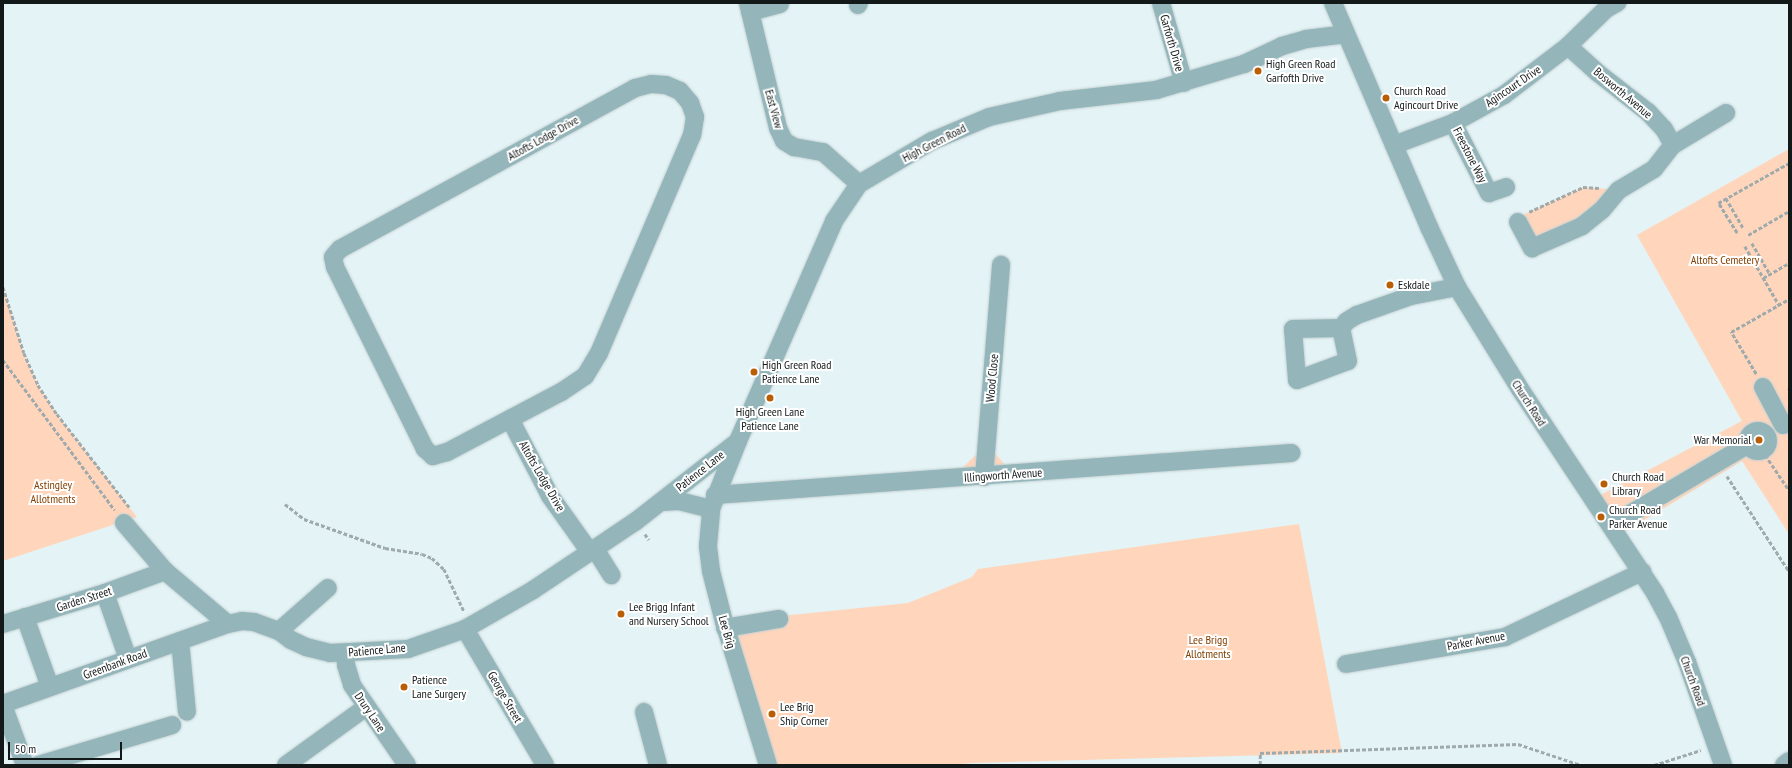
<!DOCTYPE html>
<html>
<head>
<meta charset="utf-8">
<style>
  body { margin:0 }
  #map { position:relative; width:1792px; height:768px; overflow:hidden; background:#e4f3f5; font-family:"PT Sans Narrow",sans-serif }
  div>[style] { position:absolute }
  .green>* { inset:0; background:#ffd6bc }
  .path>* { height:2.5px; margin-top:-1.25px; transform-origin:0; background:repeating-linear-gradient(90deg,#9eaaac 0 4px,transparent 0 6px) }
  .roads { filter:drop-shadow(0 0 1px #c3d0d2) drop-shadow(0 0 1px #c3d0d2) }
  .minor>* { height:18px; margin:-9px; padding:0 9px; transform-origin:9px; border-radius:9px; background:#94b6bb }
  .minor>.ring { margin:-9px; padding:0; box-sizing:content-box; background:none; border:18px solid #94b6bb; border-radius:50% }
  .dots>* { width:11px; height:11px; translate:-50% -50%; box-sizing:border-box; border:2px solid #fff; border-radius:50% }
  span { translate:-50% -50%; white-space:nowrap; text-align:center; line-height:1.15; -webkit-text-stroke:4px #fff; paint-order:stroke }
  .street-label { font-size:12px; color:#131919 }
  .poi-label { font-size:12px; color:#131919 }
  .left { translate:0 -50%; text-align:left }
  .right { translate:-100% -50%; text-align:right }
  .park-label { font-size:12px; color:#823f00 }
  .frame { position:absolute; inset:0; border:4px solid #131919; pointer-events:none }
  .scale { position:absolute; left:8px; top:742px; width:114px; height:18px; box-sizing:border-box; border:2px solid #131919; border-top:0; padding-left:5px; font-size:12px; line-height:14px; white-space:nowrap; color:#131919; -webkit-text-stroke:3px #fff; paint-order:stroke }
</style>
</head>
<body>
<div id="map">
  <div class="green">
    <div style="clip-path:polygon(1789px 149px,1789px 534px,1742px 461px,1618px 536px,1593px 499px,1742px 421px,1637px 235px)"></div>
    <div style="clip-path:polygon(1583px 187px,1619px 190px,1602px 210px,1532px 248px,1516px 218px)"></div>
    <div style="clip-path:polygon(3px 287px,24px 353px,38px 385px,57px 414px,137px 517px,3px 561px)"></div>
    <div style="clip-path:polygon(987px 444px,1013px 474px,952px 478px)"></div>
    <div style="clip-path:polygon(1299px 524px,1342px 753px,971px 763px,952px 765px,768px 765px,724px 622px,908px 603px,972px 577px,978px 569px)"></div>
  </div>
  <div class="path">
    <div style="left:1726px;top:198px;width:36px;rotate:60deg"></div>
    <div style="left:1529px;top:212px;width:60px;rotate:-24.8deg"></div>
    <div style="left:1583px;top:187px;width:16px;rotate:4deg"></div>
    <div style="left:1737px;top:233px;width:36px;rotate:-122deg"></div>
    <div style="left:1718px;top:203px;width:81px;rotate:-29.4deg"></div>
    <div style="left:1748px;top:235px;width:48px;rotate:-30.3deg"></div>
    <div style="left:1752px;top:243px;width:36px;rotate:60deg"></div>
    <div style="left:1745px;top:246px;width:68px;rotate:60deg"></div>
    <div style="left:1763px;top:278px;width:30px;rotate:-30deg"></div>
    <div style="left:3px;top:287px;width:69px;rotate:72.3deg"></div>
    <div style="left:24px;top:353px;width:35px;rotate:66deg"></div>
    <div style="left:38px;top:385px;width:35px;rotate:57deg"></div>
    <div style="left:57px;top:414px;width:119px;rotate:52.2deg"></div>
    <div style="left:3px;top:360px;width:187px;rotate:53.3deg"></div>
    <div style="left:1756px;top:374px;width:49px;rotate:-120.8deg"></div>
    <div style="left:1731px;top:332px;width:67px;rotate:-29.6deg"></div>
    <div style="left:1788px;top:390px;width:1px;rotate:-45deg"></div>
    <div style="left:1762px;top:450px;width:48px;rotate:56deg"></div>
    <div style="left:1727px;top:476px;width:113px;rotate:56.9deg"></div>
    <div style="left:285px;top:504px;width:24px;rotate:38deg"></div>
    <div style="left:304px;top:519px;width:86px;rotate:19.7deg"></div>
    <div style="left:385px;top:548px;width:37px;rotate:9deg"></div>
    <div style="left:422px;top:554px;width:11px;rotate:22deg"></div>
    <div style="left:432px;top:558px;width:16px;rotate:43deg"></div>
    <div style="left:444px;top:569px;width:47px;rotate:64.5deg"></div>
    <div style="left:645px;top:534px;width:7px;rotate:56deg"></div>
    <div style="left:1260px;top:765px;width:12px;rotate:-90deg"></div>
    <div style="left:1260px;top:753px;width:258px;rotate:-2deg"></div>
    <div style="left:1518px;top:744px;width:66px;rotate:18.4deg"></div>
    <div style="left:1654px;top:765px;width:49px;rotate:-17.7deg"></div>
  </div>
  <div class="roads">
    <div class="minor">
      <div style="left:748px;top:3px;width:129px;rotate:76.5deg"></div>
      <div style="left:778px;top:128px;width:14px;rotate:65deg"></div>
      <div style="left:784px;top:141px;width:12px;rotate:31deg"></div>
      <div style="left:794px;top:147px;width:29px;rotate:10deg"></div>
      <div style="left:823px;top:152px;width:48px;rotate:41.6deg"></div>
      <div style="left:1161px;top:3px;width:83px;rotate:74deg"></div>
      <div style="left:1333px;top:3px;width:244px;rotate:66.8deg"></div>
      <div style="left:1429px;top:227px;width:66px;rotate:65deg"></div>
      <div style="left:1457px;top:287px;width:120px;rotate:58.3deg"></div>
      <div style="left:1520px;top:389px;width:245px;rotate:56.5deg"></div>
      <div style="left:1655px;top:593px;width:27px;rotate:62deg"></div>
      <div style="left:1668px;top:617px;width:49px;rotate:67.1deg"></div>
      <div style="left:1687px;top:662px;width:109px;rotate:70.7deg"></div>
      <div style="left:858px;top:5px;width:2px;rotate:-63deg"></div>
      <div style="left:750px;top:12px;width:31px;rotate:-15deg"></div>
      <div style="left:1568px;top:46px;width:40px;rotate:42deg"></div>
      <div style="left:1598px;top:73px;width:63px;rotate:38deg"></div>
      <div style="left:1648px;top:112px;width:23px;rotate:47deg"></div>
      <div style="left:1664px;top:129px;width:18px;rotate:61deg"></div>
      <div style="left:651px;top:84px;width:15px;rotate:4deg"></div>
      <div style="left:666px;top:85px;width:15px;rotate:23deg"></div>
      <div style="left:680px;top:91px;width:16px;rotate:50deg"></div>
      <div style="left:690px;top:103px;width:15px;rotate:70deg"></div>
      <div style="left:695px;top:117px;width:18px;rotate:99deg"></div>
      <div style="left:692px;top:135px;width:237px;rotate:113.1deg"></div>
      <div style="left:599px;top:353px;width:27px;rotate:121deg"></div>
      <div style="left:585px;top:376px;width:29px;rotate:146deg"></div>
      <div style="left:561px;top:392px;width:129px;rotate:152.2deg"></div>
      <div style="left:447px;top:452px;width:15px;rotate:164deg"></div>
      <div style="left:433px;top:456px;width:11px;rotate:-139deg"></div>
      <div style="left:425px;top:449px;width:203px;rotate:-116.3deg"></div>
      <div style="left:335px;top:267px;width:10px;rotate:-101deg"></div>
      <div style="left:333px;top:257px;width:11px;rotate:-49deg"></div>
      <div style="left:340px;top:249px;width:336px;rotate:-28.6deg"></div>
      <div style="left:635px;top:88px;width:16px;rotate:-14deg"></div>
      <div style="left:1453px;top:123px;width:79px;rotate:62.8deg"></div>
      <div style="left:1489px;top:193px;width:18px;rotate:-19deg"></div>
      <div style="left:1394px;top:145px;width:63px;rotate:-20.4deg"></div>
      <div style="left:1453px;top:123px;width:58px;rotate:-28.8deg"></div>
      <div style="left:1504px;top:95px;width:81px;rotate:-37.4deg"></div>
      <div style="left:1568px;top:46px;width:53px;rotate:-44.2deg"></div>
      <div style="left:1606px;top:9px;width:13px;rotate:-29deg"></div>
      <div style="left:1518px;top:222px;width:30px;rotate:62deg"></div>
      <div style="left:1532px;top:248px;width:55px;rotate:-23.7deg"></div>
      <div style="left:1582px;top:226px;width:26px;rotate:-39deg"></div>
      <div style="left:1602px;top:210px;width:26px;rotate:-50deg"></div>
      <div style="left:1619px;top:190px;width:41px;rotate:-31deg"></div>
      <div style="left:1654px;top:169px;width:31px;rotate:-52deg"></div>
      <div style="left:1673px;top:145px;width:62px;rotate:-31.1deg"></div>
      <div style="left:1341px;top:328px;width:48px;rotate:178.8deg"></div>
      <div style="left:1293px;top:329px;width:51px;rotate:85.5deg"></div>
      <div style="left:1297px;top:380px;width:54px;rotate:-20.4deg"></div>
      <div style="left:1348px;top:361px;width:34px;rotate:-102deg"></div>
      <div style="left:1341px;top:328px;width:9px;rotate:-49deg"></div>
      <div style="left:1347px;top:321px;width:12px;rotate:-31deg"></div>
      <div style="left:1357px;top:315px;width:57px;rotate:-19.4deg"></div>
      <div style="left:1411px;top:296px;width:47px;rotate:-11.1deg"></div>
      <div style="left:1763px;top:387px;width:43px;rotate:62.2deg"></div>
      <div style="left:510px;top:419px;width:87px;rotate:62.5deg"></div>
      <div style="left:550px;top:496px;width:69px;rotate:54.5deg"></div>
      <div class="ring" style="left:1748px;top:431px;width:2px;height:2px"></div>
      <div style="left:984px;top:477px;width:213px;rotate:-85.4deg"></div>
      <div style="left:715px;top:495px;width:578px;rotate:-4.17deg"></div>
      <div style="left:662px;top:502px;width:17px;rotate:-3deg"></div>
      <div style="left:679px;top:501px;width:33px;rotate:14deg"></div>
      <div style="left:124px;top:523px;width:63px;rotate:49.5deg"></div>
      <div style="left:165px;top:571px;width:82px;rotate:40.1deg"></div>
      <div style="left:228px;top:624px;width:14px;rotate:-12deg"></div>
      <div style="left:242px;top:621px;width:12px;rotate:5deg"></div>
      <div style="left:254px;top:622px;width:27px;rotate:20deg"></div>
      <div style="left:279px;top:631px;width:15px;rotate:37deg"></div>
      <div style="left:291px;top:640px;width:17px;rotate:25deg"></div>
      <div style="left:306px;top:647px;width:25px;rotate:14deg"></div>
      <div style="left:330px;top:653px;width:78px;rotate:-2.9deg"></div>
      <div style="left:408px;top:649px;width:60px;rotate:-19.3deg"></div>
      <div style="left:465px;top:629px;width:78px;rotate:-29.8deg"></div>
      <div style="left:533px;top:590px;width:124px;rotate:-33.8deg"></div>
      <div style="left:636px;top:521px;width:127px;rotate:-38deg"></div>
      <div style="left:1611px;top:525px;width:160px;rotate:-30.4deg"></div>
      <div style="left:595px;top:549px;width:31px;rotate:58deg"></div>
      <div style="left:105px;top:593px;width:70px;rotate:70.8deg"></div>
      <div style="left:25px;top:617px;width:74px;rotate:70.3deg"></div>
      <div style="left:3px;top:624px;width:107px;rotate:-16.9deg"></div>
      <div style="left:105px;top:593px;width:64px;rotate:-20.1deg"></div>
      <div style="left:725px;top:628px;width:55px;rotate:-9.5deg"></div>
      <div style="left:465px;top:629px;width:158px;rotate:59.5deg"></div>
      <div style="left:279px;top:631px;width:65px;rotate:-41.3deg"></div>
      <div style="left:180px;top:641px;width:71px;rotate:84.4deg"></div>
      <div style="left:345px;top:653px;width:12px;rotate:85deg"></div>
      <div style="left:346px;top:665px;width:21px;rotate:73deg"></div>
      <div style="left:352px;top:685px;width:97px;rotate:55.5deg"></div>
      <div style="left:1346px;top:664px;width:161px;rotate:-9.6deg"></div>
      <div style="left:1505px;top:637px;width:152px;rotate:-25.4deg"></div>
      <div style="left:3px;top:704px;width:239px;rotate:-19.6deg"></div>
      <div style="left:3px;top:705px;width:64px;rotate:69.9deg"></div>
      <div style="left:644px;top:712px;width:55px;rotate:75.2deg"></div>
      <div style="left:38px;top:765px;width:140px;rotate:-16.6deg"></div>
      <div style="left:286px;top:765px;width:99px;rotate:-35.9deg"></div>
      <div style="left:768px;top:765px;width:150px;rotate:-107.1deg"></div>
      <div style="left:724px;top:622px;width:53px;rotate:-104.3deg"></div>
      <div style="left:711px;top:571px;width:25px;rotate:-97deg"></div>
      <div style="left:708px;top:546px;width:37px;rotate:-85deg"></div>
      <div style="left:711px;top:509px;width:73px;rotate:-68.3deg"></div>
      <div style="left:738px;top:441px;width:240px;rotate:-66.4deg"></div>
      <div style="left:834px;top:221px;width:45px;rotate:-56deg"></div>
      <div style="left:859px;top:184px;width:85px;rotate:-30.5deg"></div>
      <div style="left:932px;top:141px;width:62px;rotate:-22.8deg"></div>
      <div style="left:989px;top:117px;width:73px;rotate:-12.7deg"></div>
      <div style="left:1060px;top:101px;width:97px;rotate:-6.5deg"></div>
      <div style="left:1156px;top:90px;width:92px;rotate:-16.5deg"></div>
      <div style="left:1244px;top:64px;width:42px;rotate:-25.3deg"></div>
      <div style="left:1282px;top:46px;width:25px;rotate:-16deg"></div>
      <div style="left:1306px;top:39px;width:39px;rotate:-7deg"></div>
      <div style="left:1784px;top:765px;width:6px;rotate:-39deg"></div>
    </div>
  </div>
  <div class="dots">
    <div style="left:1258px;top:71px;background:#b95e04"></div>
    <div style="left:1386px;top:98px;background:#b95e04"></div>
    <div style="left:1390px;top:285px;background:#b95e04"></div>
    <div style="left:754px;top:372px;background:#b95e04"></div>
    <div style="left:770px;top:398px;background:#b95e04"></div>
    <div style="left:1759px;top:440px;background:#b95e04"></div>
    <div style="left:1604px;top:484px;background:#b95e04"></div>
    <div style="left:1601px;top:517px;background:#b95e04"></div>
    <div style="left:621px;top:614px;background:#b95e04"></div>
    <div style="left:404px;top:687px;background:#b95e04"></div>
    <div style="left:772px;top:714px;background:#b95e04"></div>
  </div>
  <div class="street-label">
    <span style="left:1172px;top:43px;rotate:74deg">Garforth Drive</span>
    <span style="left:1513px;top:86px;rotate:-34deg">Agincourt Drive</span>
    <span style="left:1623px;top:93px;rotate:40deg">Bosworth Avenue</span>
    <span style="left:774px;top:109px;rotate:75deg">East View</span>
    <span style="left:543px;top:138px;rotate:-29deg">Altofts Lodge Drive</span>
    <span style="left:934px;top:143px;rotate:-27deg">High Green Road</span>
    <span style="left:1470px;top:155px;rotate:63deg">Freestone Way</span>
    <span style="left:992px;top:378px;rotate:-85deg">Wood Close</span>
    <span style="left:1529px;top:403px;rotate:57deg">Church Road</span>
    <span style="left:700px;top:471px;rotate:-38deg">Patience Lane</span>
    <span style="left:1003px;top:475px;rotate:-4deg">Illingworth Avenue</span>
    <span style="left:542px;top:476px;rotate:60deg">Altofts Lodge Drive</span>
    <span style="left:84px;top:599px;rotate:-18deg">Garden Street</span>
    <span style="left:727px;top:632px;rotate:74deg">Lee Brig</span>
    <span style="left:1476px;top:641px;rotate:-11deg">Parker Avenue</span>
    <span style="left:377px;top:650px;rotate:-5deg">Patience Lane</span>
    <span style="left:115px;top:664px;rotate:-20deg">Greenbank Road</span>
    <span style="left:1693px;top:681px;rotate:70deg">Church Road</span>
    <span style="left:505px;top:697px;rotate:60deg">George Street</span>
    <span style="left:370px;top:712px;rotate:56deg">Drury Lane</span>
  </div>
  <div class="poi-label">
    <span class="left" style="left:1266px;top:71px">High Green Road<br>Garfofth Drive</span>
    <span class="left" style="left:1394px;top:98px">Church Road<br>Agincourt Drive</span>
    <span class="left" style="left:1398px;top:285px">Eskdale</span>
    <span class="left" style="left:762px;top:372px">High Green Road<br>Patience Lane</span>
    <span style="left:770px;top:419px">High Green Lane<br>Patience Lane</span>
    <span class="right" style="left:1751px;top:440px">War Memorial</span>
    <span class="left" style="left:1612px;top:484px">Church Road<br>Library</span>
    <span class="left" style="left:1609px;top:517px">Church Road<br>Parker Avenue</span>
    <span class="left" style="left:629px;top:614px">Lee Brigg Infant<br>and Nursery School</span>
    <span class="left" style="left:412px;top:687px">Patience<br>Lane Surgery</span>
    <span class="left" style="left:780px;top:714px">Lee Brig<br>Ship Corner</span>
  </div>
  <div class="park-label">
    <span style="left:1725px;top:260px">Altofts Cemetery</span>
    <span style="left:53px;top:492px">Astingley<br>Allotments</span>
    <span style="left:1208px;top:647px">Lee Brigg<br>Allotments</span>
  </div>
  <div class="frame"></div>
  <div class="scale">50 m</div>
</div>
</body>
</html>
